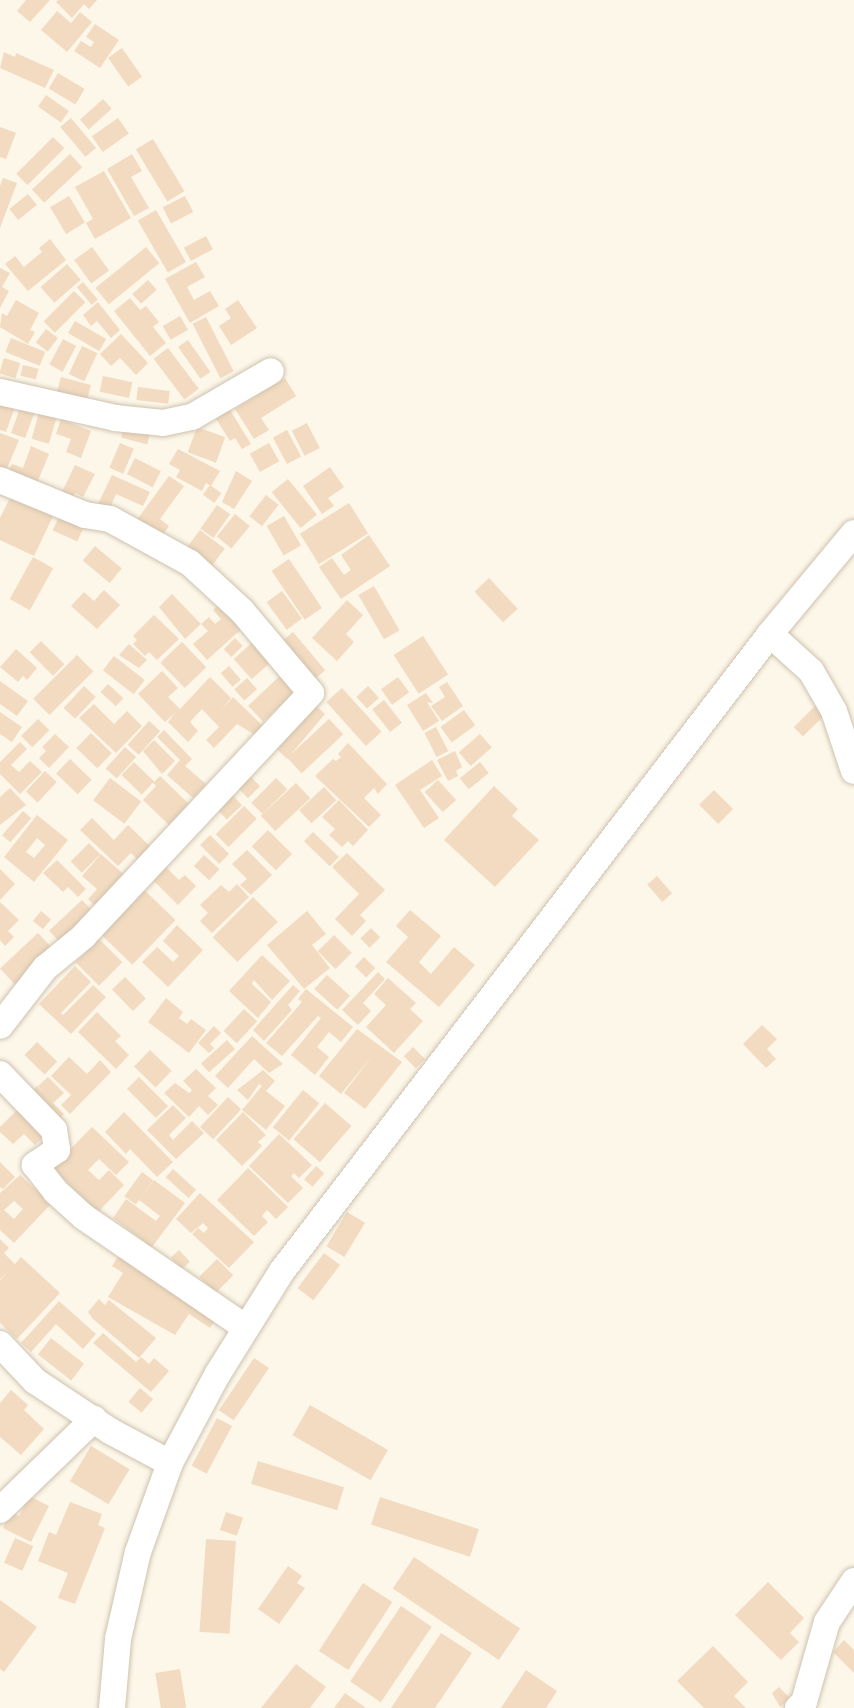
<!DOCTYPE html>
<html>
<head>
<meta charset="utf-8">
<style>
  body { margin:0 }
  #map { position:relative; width:854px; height:1708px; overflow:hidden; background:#fcf7e9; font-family:"PT Sans",sans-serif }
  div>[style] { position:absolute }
  .building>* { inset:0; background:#f2dbc0; transform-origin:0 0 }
  .roads { filter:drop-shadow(0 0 2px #cfc1ae) drop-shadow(0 0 2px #cfc1ae) }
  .minor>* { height:26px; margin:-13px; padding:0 13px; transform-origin:13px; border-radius:13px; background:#fff }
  span { translate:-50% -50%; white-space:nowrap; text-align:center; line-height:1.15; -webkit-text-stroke:8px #fffbef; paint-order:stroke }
</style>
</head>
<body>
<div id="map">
  <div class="building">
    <div style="clip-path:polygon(26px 0,50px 0,30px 22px,17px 11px)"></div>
    <div style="clip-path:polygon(58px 0,97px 0,89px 9px,84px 4px,72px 18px,56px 2px)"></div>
    <div style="clip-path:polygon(57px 11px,71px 23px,80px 12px,92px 22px,67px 52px,41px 30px)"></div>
    <div style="clip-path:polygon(95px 24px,119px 40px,100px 68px,74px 51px,81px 41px,91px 47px,94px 42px,86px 37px)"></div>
    <div style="left:122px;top:48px;width:35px;height:17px;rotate:55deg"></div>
    <div style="clip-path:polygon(4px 52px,15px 57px,16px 53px,54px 70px,45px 88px,0 68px)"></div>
    <div style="left:58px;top:73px;width:31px;height:18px;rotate:31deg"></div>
    <div style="left:46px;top:95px;width:28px;height:14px;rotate:35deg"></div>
    <div style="left:103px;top:99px;width:13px;height:31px;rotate:48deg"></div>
    <div style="left:71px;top:118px;width:39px;height:14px;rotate:50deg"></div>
    <div style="left:118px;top:118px;width:19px;height:32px;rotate:55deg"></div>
    <div style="clip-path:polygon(0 127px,16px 133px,6px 159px,0 157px)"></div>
    <div style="left:53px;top:137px;width:16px;height:52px;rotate:45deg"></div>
    <div style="left:153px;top:139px;width:61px;height:20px;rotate:59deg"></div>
    <div style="left:70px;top:154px;width:18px;height:52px;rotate:47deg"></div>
    <div style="clip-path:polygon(132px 154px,142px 171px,131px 177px,149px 208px,134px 216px,107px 169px)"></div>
    <div style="clip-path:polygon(104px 171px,131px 218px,95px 239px,86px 223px,93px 219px,75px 187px)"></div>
    <div style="clip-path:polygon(3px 178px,17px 183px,0 228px,0 186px)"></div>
    <div style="left:28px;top:194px;width:14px;height:24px;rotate:51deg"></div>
    <div style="left:69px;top:196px;width:31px;height:22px;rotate:59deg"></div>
    <div style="left:185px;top:196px;width:18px;height:25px;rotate:63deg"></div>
    <div style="left:156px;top:210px;width:60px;height:21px;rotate:60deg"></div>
    <div style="left:206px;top:236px;width:15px;height:25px;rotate:62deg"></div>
    <div style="clip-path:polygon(50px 239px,66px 260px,28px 291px,5px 264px,15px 256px,24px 267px,42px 252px,39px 248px)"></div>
    <div style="left:92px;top:247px;width:29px;height:22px;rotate:54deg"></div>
    <div style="left:146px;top:247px;width:21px;height:65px;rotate:51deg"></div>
    <div style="clip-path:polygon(196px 262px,205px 277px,187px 287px,194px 300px,210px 291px,219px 306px,190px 323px,165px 279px)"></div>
    <div style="left:67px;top:264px;width:21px;height:35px;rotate:49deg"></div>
    <div style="clip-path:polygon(0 268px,10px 273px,2px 287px,9px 291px,0 308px)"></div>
    <div style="left:148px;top:280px;width:13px;height:21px;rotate:48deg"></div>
    <div style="left:83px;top:282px;width:23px;height:8px;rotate:50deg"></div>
    <div style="left:74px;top:291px;width:16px;height:43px;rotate:45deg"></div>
    <div style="clip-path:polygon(130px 298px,140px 310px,146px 306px,159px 322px,153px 327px,166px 343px,150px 356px,114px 311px)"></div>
    <div style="clip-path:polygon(16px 300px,39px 313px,30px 330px,35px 332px,28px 344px,0 327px,2px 313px,7px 316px)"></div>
    <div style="clip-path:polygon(238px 300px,257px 328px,231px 345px,219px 326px,231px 318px,225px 309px)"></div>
    <div style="clip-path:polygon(98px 302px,120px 330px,111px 338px,97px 321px,91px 326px,83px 315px)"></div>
    <div style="left:180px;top:316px;width:16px;height:20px;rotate:60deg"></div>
    <div style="left:206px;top:317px;width:61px;height:15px;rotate:63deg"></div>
    <div style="left:75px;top:321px;width:36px;height:14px;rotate:30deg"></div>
    <div style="left:46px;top:329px;width:15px;height:17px;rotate:37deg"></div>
    <div style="clip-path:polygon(121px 334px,148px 363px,136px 375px,120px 358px,111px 366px,100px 354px)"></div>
    <div style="left:11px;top:338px;width:37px;height:15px;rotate:22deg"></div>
    <div style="left:63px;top:339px;width:15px;height:29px;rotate:28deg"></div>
    <div style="left:188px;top:340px;width:39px;height:12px;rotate:55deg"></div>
    <div style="left:82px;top:346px;width:17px;height:31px;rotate:25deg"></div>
    <div style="left:168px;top:348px;width:51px;height:18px;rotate:53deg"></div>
    <div style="left:4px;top:358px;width:17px;height:16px;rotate:17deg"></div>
    <div style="left:23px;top:365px;width:16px;height:11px;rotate:14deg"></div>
    <div style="left:103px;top:376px;width:30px;height:16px;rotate:12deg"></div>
    <div style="left:61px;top:377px;width:31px;height:16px;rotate:15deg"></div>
    <div style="clip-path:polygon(285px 378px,296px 396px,261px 418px,269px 430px,254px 439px,235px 409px)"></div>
    <div style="left:138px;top:387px;width:32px;height:13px;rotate:7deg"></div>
    <div style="clip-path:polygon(0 398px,17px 401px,6px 432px,0 430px)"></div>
    <div style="left:23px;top:400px;width:15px;height:35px;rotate:20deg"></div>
    <div style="clip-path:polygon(227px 405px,251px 444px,242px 449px,235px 438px,230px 441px,213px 414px)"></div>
    <div style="left:41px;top:406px;width:18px;height:34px;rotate:16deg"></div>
    <div style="clip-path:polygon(61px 419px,91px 431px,81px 458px,66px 452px,71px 439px,56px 434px)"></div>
    <div style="left:125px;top:423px;width:27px;height:15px;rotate:15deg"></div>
    <div style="left:307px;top:423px;width:28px;height:17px;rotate:63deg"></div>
    <div style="left:197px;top:427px;width:30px;height:27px;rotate:20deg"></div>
    <div style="left:287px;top:430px;width:30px;height:16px;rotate:62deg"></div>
    <div style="clip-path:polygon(0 433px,19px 440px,5px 473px,0 471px)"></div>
    <div style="left:120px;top:443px;width:15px;height:27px;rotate:23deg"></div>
    <div style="left:269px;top:443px;width:21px;height:22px;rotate:61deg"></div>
    <div style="clip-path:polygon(31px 446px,49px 454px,35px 488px,6px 477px,12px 464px,23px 468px)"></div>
    <div style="clip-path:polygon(178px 449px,220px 471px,211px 486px,206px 483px,202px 491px,176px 477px,180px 470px,169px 464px)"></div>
    <div style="left:135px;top:458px;width:29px;height:18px;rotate:27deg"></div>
    <div style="clip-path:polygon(75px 465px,95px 474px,83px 497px,75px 493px,71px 502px,60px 496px)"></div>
    <div style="clip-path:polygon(330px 467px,344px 487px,328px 498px,334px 506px,322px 514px,303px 486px)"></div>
    <div style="clip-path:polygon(236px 471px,252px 481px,234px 509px,222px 502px)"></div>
    <div style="clip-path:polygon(112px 475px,150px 492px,143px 506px,116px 494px,109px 511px,97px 506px)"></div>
    <div style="clip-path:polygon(169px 476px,184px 486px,160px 519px,169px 526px,160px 539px,136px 521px)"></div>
    <div style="left:288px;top:479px;width:46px;height:21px;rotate:51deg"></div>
    <div style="left:210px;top:485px;width:14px;height:12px;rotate:36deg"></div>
    <div style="clip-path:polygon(12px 494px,54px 514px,34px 556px,0 540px,0 518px)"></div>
    <div style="left:266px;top:495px;width:16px;height:27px;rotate:38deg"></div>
    <div style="left:349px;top:503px;width:36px;height:58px;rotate:58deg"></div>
    <div style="left:217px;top:505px;width:16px;height:29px;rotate:35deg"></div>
    <div style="left:60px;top:514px;width:27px;height:18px;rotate:24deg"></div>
    <div style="left:235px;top:514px;width:19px;height:29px;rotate:39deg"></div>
    <div style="left:284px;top:516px;width:34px;height:20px;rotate:60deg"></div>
    <div style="left:200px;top:530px;width:31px;height:25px;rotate:37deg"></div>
    <div style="clip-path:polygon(369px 535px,390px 566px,341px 599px,319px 567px,332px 558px,344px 575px,351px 570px,341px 555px)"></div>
    <div style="left:95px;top:546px;width:35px;height:19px;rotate:40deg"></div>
    <div style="left:33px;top:557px;width:23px;height:48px;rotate:29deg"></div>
    <div style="left:289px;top:559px;width:59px;height:21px;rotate:56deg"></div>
    <div style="left:489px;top:578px;width:42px;height:20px;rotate:47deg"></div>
    <div style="left:374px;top:586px;width:51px;height:18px;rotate:60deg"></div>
    <div style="clip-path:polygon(104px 590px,120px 605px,97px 629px,71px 606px,84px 592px,94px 601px)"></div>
    <div style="left:282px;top:591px;width:34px;height:19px;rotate:54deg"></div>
    <div style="clip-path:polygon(172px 594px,201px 624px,185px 639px,159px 607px)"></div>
    <div style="clip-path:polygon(223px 600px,246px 625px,207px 660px,193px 644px,208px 631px,201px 624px,209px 617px,215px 624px,221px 619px,213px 610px)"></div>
    <div style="clip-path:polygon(347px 600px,363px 615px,346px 634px,354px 642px,337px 661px,312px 638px)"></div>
    <div style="clip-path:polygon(154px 615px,179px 639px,157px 660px,149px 652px,145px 656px,133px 644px,137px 640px,133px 636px)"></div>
    <div style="left:293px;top:632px;width:50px;height:20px;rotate:50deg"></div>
    <div style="left:423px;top:636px;width:46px;height:35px;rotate:57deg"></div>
    <div style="left:235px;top:638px;width:11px;height:16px;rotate:45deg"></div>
    <div style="left:256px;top:639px;width:27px;height:30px;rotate:48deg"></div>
    <div style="left:41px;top:641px;width:33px;height:16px;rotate:45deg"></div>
    <div style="left:182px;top:642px;width:35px;height:30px;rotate:46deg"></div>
    <div style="clip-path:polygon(129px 644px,147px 660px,139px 668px,119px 655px)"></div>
    <div style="clip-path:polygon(16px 649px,37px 668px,27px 680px,23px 676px,18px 682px,0 667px)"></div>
    <div style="left:77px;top:655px;width:23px;height:62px;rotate:45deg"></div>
    <div style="left:114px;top:656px;width:39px;height:18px;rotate:38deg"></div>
    <div style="left:229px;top:666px;width:18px;height:11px;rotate:49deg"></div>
    <div style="clip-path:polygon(162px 671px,178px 688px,168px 697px,180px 709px,210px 677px,231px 698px,220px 711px,233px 697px,263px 726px,255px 735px,237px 724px,214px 748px,206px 740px,219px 727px,202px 709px,190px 722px,198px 731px,188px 742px,168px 722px,175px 713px,165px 722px,138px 694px)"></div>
    <div style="left:281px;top:675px;width:22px;height:45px;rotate:47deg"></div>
    <div style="left:398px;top:677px;width:19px;height:21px;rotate:54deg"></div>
    <div style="left:247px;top:678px;width:15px;height:17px;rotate:48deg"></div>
    <div style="clip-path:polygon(0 681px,28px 701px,17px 716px,0 704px)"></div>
    <div style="clip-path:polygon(447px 682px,463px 706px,442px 721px,431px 706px,445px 697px,439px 687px)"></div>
    <div style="left:108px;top:684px;width:21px;height:11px;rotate:43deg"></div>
    <div style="left:84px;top:686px;width:16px;height:30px;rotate:43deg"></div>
    <div style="left:368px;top:686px;width:16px;height:16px;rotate:47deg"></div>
    <div style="left:342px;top:688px;width:59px;height:21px;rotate:48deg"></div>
    <div style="clip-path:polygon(426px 693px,433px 703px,427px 702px,439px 721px,423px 731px,407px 705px)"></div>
    <div style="left:384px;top:700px;width:29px;height:15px;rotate:52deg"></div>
    <div style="clip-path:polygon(94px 704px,114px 724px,127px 711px,142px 726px,116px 753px,79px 718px)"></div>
    <div style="clip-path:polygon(314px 704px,325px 714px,287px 759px,273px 745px)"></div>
    <div style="left:815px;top:706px;width:13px;height:30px;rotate:45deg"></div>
    <div style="left:464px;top:710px;width:19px;height:29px;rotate:54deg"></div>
    <div style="clip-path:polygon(0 712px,22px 727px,12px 742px,0 734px)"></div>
    <div style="left:38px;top:719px;width:16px;height:24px;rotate:45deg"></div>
    <div style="left:329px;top:719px;width:21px;height:57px;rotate:47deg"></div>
    <div style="left:149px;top:721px;width:15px;height:32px;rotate:42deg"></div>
    <div style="left:436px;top:727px;width:27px;height:13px;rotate:63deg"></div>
    <div style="clip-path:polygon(164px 730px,192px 759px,185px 766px,206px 784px,193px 798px,167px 775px,180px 760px,157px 737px)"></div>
    <div style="left:91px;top:733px;width:29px;height:21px;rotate:44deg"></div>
    <div style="clip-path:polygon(55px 734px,69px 747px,49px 768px,39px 758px,46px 751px,42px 747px)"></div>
    <div style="left:480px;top:734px;width:18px;height:28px;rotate:49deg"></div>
    <div style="clip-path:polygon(154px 740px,175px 761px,162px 774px,143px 751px)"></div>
    <div style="clip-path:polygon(20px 742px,27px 749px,11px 765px,19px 772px,30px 761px,42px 772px,20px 794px,0 774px,0 762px)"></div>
    <div style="clip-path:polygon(348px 743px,387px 784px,378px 794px,374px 788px,364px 798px,381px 815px,369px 827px,315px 776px,333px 759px,336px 761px,341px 757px,338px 754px)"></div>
    <div style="left:125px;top:747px;width:15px;height:29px;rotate:42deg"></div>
    <div style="clip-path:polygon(455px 751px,462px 767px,456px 771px,458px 776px,448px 781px,437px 760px)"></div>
    <div style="left:70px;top:759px;width:30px;height:20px;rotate:44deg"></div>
    <div style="clip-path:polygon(432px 760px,442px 776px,420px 790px,439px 818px,424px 828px,395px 785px)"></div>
    <div style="left:134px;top:762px;width:28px;height:18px;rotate:44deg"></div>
    <div style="left:480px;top:762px;width:14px;height:26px;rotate:51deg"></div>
    <div style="left:45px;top:771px;width:16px;height:28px;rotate:43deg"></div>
    <div style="left:246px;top:772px;width:20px;height:17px;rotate:45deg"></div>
    <div style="clip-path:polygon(160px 776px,189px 804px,169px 825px,143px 800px,156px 786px,153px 783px)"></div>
    <div style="left:110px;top:778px;width:39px;height:28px;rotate:37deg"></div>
    <div style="left:276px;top:778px;width:16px;height:35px;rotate:45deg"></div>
    <div style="left:438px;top:780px;width:27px;height:18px;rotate:48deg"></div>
    <div style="left:296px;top:783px;width:21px;height:48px;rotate:47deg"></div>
    <div style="clip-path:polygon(494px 786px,518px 809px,512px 816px,539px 840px,495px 887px,444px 840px)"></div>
    <div style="left:225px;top:787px;width:25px;height:21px;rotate:47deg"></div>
    <div style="left:324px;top:787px;width:18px;height:34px;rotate:47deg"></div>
    <div style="clip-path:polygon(10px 788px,26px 805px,0 825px,0 797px)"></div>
    <div style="left:714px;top:790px;width:27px;height:21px;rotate:45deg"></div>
    <div style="clip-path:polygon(339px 800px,368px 830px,353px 846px,348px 841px,342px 847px,329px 835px,335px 829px,322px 817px)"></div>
    <div style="left:244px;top:806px;width:18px;height:40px;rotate:45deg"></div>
    <div style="left:23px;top:811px;width:11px;height:32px;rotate:41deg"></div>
    <div style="clip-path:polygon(evenodd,37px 815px,68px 840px,34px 882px,4px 857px,37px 815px,37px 838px,45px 845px,34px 858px,26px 852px,37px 838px)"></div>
    <div style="clip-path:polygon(92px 818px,114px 840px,128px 825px,151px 847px,138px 860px,131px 853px,118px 866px,80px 830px)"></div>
    <div style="left:268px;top:830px;width:34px;height:23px;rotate:45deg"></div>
    <div style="left:313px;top:832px;width:36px;height:13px;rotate:44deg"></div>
    <div style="left:210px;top:835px;width:27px;height:14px;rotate:45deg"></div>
    <div style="left:89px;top:843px;width:16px;height:26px;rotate:45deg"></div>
    <div style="clip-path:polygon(247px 850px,272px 875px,251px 895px,240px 885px,247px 879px,232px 864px)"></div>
    <div style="clip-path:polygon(347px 853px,385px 890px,360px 915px,366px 921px,352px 936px,335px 919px,359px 894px,332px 867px)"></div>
    <div style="clip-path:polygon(101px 854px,128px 878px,99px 910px,88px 899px,97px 889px,82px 876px)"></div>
    <div style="left:204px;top:855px;width:21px;height:15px;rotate:43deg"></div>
    <div style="clip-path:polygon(57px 860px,86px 889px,78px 897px,68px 887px,63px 892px,43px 873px)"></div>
    <div style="clip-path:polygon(164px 865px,179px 880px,185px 875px,196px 886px,178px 905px,151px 878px)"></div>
    <div style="clip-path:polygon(0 869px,15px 884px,0 900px)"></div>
    <div style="left:657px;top:876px;width:23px;height:13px;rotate:49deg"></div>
    <div style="left:138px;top:884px;width:52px;height:62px;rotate:44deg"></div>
    <div style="clip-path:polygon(237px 884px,249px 897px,212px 933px,200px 921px,208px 913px,200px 905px,221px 885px,229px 892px)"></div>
    <div style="left:253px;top:897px;width:35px;height:57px;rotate:45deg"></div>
    <div style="left:82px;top:900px;width:19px;height:45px;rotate:47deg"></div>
    <div style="clip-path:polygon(0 902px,19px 920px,8px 931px,14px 937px,5px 946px,0 940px)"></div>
    <div style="clip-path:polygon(410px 910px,441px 936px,419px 962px,431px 974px,454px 947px,475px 965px,439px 1007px,386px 962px,408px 937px,396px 926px)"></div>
    <div style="left:41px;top:911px;width:13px;height:13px;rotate:39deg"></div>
    <div style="clip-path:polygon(307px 911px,326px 934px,312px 945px,330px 968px,304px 989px,267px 945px)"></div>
    <div style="clip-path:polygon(177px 925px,203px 950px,168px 987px,142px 962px,157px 947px,173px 962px,179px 956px,163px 941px)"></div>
    <div style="left:371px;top:928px;width:13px;height:15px;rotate:45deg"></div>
    <div style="left:38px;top:933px;width:23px;height:52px;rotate:47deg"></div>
    <div style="left:334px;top:935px;width:25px;height:23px;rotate:45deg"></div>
    <div style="left:99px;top:939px;width:33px;height:33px;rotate:45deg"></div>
    <div style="clip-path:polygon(262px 955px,290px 981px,272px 1000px,254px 980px,252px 984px,271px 1002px,258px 1018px,229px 991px)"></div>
    <div style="left:364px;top:957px;width:16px;height:13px;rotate:45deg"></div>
    <div style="clip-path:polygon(75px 966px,91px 982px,61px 1013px,63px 1015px,93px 985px,106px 997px,71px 1034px,39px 1004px)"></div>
    <div style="clip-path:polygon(378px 972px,385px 979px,363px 1003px,371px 1011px,358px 1025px,342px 1010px)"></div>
    <div style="left:327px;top:975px;width:31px;height:19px;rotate:42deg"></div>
    <div style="left:125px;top:977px;width:30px;height:18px;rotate:46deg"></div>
    <div style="clip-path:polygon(388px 978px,416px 1003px,410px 1009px,423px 1021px,394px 1053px,366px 1027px,386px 1005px,374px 994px)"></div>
    <div style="clip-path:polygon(293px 985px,300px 991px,288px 1005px,292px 1010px,264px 1041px,253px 1030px)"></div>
    <div style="clip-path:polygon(306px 989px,353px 1027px,341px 1042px,329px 1032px,317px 1047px,329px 1057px,315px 1075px,291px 1055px,321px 1018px,318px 1016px,282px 1056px,266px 1043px,302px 1002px,298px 999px)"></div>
    <div style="clip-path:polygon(166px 998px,183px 1012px,179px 1018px,187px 1024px,191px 1019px,206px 1030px,189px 1053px,148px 1022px)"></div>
    <div style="left:244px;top:1009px;width:18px;height:30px;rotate:43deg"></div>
    <div style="clip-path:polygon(97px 1012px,121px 1036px,115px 1041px,129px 1055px,116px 1069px,78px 1032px)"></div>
    <div style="clip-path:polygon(762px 1025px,777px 1039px,767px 1049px,776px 1059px,766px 1068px,743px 1044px)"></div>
    <div style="clip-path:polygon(214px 1026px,221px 1033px,210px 1044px,214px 1048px,209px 1053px,198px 1043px)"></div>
    <div style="clip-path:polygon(357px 1029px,402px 1062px,365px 1109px,344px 1093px,372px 1056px,341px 1094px,319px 1076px)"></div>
    <div style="clip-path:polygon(252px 1036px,283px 1064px,269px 1073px,254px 1059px,228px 1088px,215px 1076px)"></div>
    <div style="left:227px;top:1040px;width:12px;height:35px;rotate:48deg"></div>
    <div style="left:37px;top:1042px;width:28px;height:18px;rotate:44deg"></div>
    <div style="left:413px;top:1047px;width:17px;height:13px;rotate:45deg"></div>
    <div style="left:150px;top:1050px;width:30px;height:23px;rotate:44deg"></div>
    <div style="clip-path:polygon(69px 1057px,87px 1074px,100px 1060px,111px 1072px,70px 1114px,61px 1105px,71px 1095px,51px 1076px)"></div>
    <div style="clip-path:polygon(196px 1069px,216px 1088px,208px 1096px,218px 1105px,208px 1115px,199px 1106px,189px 1117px,164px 1093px,175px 1083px,189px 1093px,192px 1090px,183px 1081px)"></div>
    <div style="clip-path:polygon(263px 1070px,275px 1081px,266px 1091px,285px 1106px,266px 1130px,242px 1110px,262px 1086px,259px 1084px,248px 1100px,237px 1090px)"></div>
    <div style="clip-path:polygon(48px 1077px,64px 1093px,53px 1103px,64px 1114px,54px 1124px,27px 1096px,37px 1086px,45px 1094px,38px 1086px)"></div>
    <div style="left:139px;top:1077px;width:41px;height:17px;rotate:45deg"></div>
    <div style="left:303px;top:1090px;width:21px;height:48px;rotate:39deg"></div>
    <div style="left:228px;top:1097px;width:18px;height:41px;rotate:43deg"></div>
    <div style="left:325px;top:1103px;width:35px;height:48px;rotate:41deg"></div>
    <div style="clip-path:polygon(23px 1104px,49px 1131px,35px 1145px,24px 1134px,13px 1144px,0 1132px,0 1127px)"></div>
    <div style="clip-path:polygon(173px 1105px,186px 1118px,169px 1135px,173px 1140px,192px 1121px,204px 1133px,176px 1159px,147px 1130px)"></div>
    <div style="clip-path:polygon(124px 1112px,173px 1162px,157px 1177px,130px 1149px,126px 1154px,105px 1132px)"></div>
    <div style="clip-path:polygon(243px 1112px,266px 1135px,258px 1142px,262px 1146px,242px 1166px,216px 1140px)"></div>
    <div style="clip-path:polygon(92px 1127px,129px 1162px,116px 1175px,99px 1159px,88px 1170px,99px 1180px,109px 1170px,124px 1185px,98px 1212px,52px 1168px)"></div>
    <div style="clip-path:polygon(279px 1134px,312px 1165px,299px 1178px,294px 1173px,291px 1176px,303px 1188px,288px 1203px,249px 1166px)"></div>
    <div style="clip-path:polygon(0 1162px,15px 1177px,3px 1189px,0 1187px)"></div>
    <div style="left:316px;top:1166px;width:11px;height:18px;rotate:41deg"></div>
    <div style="clip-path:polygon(248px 1168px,288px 1207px,276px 1219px,267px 1210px,262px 1216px,268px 1222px,254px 1236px,217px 1200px)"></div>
    <div style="left:173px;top:1169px;width:31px;height:11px;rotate:42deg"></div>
    <div style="left:142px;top:1172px;width:14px;height:30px;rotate:36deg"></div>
    <div style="clip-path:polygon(evenodd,20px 1175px,51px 1204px,14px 1243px,0 1230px,0 1193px,20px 1175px,14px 1201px,23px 1209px,14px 1219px,4px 1210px,14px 1201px)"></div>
    <div style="clip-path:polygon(154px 1180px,185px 1203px,152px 1247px,113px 1218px,126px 1199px,156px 1221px,160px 1216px,139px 1200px)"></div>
    <div style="clip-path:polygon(200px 1193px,254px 1242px,229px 1268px,192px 1234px,198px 1228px,204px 1233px,208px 1228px,203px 1223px,191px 1233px,176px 1219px)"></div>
    <div style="left:347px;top:1212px;width:21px;height:40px;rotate:31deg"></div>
    <div style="clip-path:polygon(0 1239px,9px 1248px,4px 1253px,15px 1264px,21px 1257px,60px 1293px,17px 1339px,0 1323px,0 1280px,8px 1272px,0 1279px)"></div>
    <div style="left:179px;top:1250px;width:16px;height:11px;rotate:47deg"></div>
    <div style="clip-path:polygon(122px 1251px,220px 1313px,210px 1328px,189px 1314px,175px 1335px,108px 1297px,123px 1273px,112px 1266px)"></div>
    <div style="left:324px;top:1253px;width:20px;height:44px;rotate:37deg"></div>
    <div style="left:217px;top:1259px;width:23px;height:25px;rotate:45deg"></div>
    <div style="clip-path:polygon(99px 1299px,105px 1305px,109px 1300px,156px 1338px,139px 1358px,93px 1319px,88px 1312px)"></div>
    <div style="clip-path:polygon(59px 1301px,96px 1334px,83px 1349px,56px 1324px,31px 1352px,21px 1343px)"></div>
    <div style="clip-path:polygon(103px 1333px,136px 1362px,141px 1357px,149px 1364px,154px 1358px,169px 1371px,151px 1392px,93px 1343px)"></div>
    <div style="left:51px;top:1338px;width:42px;height:21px;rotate:38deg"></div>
    <div style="left:254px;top:1358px;width:18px;height:63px;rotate:34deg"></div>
    <div style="left:140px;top:1388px;width:17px;height:18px;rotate:40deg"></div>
    <div style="clip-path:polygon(11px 1390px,28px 1405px,24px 1410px,44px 1429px,21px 1455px,0 1437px,0 1403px)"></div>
    <div style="left:310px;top:1405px;width:90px;height:35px;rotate:30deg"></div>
    <div style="left:217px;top:1418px;width:17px;height:54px;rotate:28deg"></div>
    <div style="left:91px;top:1446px;width:45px;height:41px;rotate:31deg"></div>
    <div style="left:258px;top:1461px;width:90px;height:24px;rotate:17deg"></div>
    <div style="clip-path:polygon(29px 1496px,49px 1506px,31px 1542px,3px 1528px,11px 1513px,19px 1516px)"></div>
    <div style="left:380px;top:1497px;width:104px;height:29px;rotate:18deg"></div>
    <div style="clip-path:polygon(70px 1502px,102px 1514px,98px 1525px,105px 1528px,75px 1604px,58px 1598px,68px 1573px,38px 1561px,49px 1532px,56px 1535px)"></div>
    <div style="left:226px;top:1512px;width:18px;height:19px;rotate:19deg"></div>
    <div style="left:15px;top:1538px;width:20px;height:27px;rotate:24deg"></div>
    <div style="left:206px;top:1539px;width:30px;height:93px;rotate:4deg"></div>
    <div style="left:414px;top:1557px;width:128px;height:38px;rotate:34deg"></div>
    <div style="clip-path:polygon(288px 1566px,302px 1576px,297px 1583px,305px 1588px,279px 1624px,258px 1609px)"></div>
    <div style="clip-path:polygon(768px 1582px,804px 1618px,790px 1633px,799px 1642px,781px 1660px,735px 1615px)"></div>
    <div style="left:363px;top:1583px;width:35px;height:81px;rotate:33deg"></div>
    <div style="clip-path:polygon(0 1600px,37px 1627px,4px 1672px,0 1669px)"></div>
    <div style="left:401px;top:1606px;width:37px;height:91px;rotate:34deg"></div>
    <div style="clip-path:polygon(441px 1633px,472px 1653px,435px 1708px,391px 1708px)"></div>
    <div style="clip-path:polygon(844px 1640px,854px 1650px,854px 1673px,833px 1652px)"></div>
    <div style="clip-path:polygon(713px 1646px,748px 1682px,734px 1696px,746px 1708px,704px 1708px,677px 1681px)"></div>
    <div style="clip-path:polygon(296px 1664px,326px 1687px,310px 1708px,261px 1708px)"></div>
    <div style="left:180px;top:1669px;width:39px;height:25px;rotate:81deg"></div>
    <div style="clip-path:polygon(526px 1670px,557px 1691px,546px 1708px,501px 1708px)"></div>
    <div style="clip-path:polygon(779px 1687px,790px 1698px,780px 1707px,772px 1693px)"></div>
    <div style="clip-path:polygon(345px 1693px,366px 1708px,334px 1708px)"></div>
  </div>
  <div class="roads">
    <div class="minor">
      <div style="left:0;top:392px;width:118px;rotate:12.7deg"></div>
      <div style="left:115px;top:418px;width:48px;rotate:5.9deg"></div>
      <div style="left:163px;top:423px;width:30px;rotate:-12deg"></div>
      <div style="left:192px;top:417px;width:91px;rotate:-30.2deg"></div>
      <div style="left:0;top:480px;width:92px;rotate:22.4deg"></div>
      <div style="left:85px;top:515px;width:25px;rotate:9deg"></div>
      <div style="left:110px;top:519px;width:91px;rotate:28.8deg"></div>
      <div style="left:190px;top:563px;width:71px;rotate:42.7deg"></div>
      <div style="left:242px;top:611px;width:107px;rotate:49.9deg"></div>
      <div style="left:311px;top:693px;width:333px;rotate:133.1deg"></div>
      <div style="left:84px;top:936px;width:50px;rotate:140.6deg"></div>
      <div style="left:45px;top:968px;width:73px;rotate:127.8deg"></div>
      <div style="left:770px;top:634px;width:55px;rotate:42.1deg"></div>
      <div style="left:811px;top:671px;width:46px;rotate:60.1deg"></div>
      <div style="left:834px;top:711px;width:63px;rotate:71.6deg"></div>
      <div style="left:0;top:1074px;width:78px;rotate:46deg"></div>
      <div style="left:54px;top:1130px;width:20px;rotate:81deg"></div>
      <div style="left:57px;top:1150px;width:27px;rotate:146deg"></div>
      <div style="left:35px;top:1165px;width:33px;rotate:52deg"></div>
      <div style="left:55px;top:1191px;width:39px;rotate:42deg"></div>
      <div style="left:84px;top:1217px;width:196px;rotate:34.4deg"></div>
      <div style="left:0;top:1344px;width:51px;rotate:46.6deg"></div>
      <div style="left:35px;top:1381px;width:90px;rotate:33.7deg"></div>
      <div style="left:110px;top:1431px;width:68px;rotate:28.1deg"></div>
      <div style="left:0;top:1510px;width:131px;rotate:-44.1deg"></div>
      <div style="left:112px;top:1708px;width:69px;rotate:-85deg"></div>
      <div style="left:118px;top:1639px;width:89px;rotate:-77.1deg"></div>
      <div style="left:138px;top:1552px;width:95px;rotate:-70.2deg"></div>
      <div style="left:170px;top:1463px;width:100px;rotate:-61.9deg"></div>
      <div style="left:217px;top:1375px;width:123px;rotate:-58deg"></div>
      <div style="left:282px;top:1271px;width:802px;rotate:-52.54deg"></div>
      <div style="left:770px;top:634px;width:131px;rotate:-50.3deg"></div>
      <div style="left:798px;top:1708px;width:8px;rotate:-45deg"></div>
      <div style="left:804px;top:1702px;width:83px;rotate:-74deg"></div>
      <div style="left:827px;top:1622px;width:49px;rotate:-56.6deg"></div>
    </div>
  </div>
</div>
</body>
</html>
